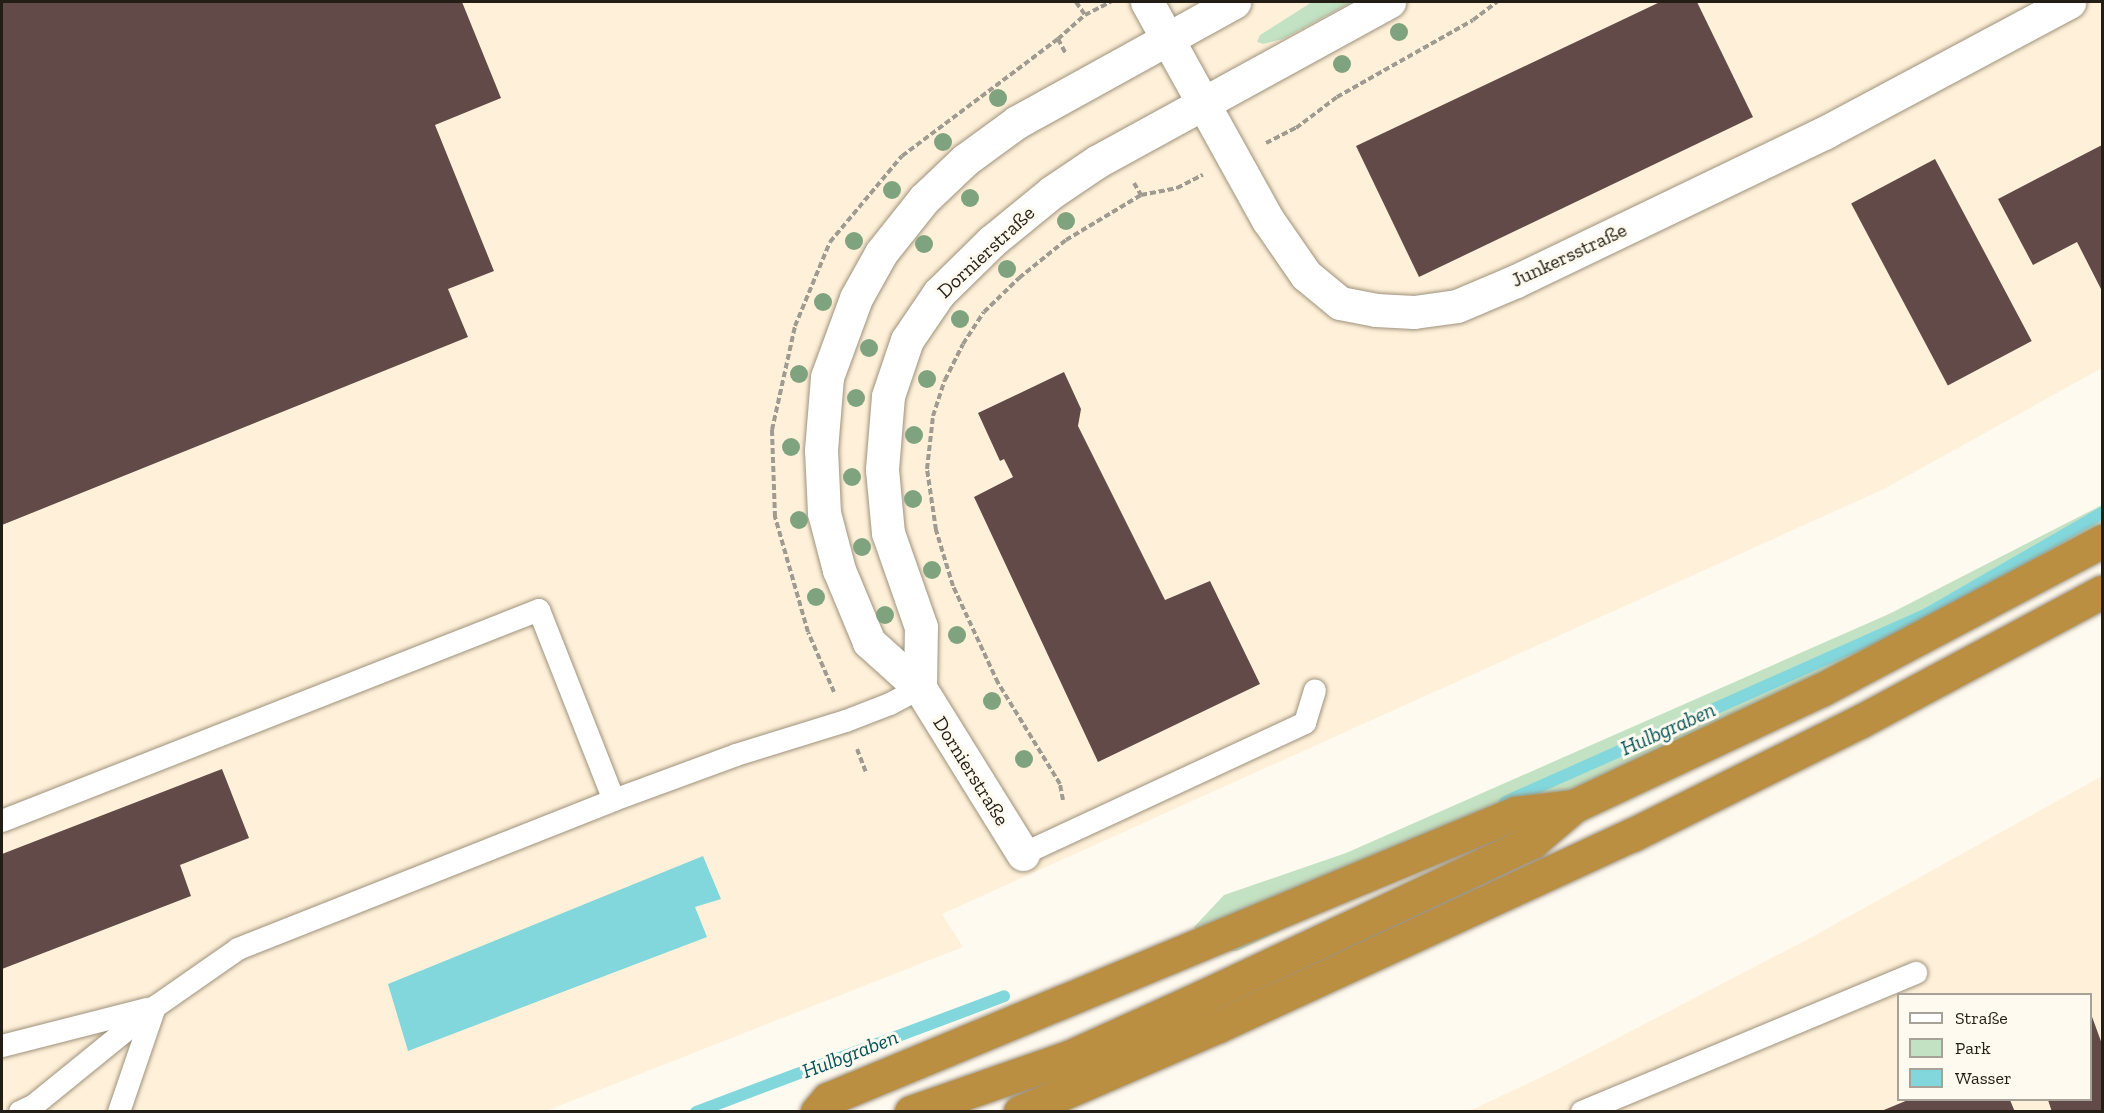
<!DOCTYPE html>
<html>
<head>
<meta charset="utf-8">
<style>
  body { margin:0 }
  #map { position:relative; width:2104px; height:1113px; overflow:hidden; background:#fffaf0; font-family:"Zilla Slab",serif }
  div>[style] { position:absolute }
  .built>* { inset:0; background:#fff1d9 }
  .green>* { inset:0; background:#c3e1c3 }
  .water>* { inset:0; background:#82d7dc }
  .stream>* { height:12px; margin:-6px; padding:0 6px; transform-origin:6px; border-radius:6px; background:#82d7dc }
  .building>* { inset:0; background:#624a49; transform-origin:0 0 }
  .path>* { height:4px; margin-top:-2px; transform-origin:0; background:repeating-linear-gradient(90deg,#9f9b91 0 6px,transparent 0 9px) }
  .roads { filter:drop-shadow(0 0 2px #9e927d) drop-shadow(0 0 2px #9e927d) }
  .lane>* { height:22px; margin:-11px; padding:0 11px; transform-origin:11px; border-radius:11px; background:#fff }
  .street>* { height:33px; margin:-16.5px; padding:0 16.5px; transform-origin:16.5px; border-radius:16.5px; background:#fff }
  .highway>* { height:33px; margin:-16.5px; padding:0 16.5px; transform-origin:16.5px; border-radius:16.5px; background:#ba8f41 }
  .trees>* { width:18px; height:18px; margin:-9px; border-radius:50%; background:#80a37f }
  span { translate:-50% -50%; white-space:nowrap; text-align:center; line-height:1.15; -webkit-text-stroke:6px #fffaf0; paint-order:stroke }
  .street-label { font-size:20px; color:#221e15 }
  .water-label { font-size:21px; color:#035357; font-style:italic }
  .frame { position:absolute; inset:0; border:3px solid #221e15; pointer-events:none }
  .legend { position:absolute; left:1897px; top:993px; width:195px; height:108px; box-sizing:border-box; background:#fffaf0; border:2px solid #a7a298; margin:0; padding:8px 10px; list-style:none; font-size:18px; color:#221e15 }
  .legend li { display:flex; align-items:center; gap:12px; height:30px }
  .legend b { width:30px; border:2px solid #a7a298 }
</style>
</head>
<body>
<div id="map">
  <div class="built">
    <div style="clip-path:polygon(2px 2px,2102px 2px,2102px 368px,1884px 489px,942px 914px,963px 947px,546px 1111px,2px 1112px)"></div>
    <div style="clip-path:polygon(evenodd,2102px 776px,2102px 1111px,1467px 1112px,1554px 1071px,1810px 938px,2102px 776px,1898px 994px,2090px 994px,2090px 1100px,1898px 1100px,1898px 994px)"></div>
  </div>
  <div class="green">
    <div style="clip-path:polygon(1312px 2px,1352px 2px,1283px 39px,1263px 44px,1257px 42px,1260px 35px)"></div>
    <div style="clip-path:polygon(2102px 505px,2102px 530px,1937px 624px,1237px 951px,1205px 952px,1194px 927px,1224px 895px,1346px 853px,1889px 614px)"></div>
  </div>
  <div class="water">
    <div style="clip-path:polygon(703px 856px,721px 899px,695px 907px,707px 937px,408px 1051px,388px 984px)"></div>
  </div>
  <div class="stream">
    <div style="left:1505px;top:802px;width:462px;rotate:-24deg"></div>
    <div style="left:1927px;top:614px;width:202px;rotate:-30deg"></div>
    <div style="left:696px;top:1112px;width:329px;rotate:-20.6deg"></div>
  </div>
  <div class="building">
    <div style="clip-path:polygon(2px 2px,462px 2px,501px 98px,435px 125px,494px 271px,448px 289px,468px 337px,2px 525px)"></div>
    <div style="clip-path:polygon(1660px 2px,1697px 2px,1753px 117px,1419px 277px,1356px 146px)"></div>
    <div style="clip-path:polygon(2102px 145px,2102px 291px,2077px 242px,2033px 265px,1998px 199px)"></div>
    <div style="left:1935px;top:159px;width:206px;height:95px;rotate:62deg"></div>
    <div style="clip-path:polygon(1064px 372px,1081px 409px,1078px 426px,1165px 600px,1210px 581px,1260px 684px,1098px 762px,974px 497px,1013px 477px,1004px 459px,1000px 461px,978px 413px)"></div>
    <div style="clip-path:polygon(222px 769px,249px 838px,180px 865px,191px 896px,2px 969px,2px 854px)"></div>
    <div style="clip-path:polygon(2091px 1014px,2102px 1044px,2102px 1112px,2052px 1112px,2048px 1100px,2090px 1100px)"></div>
    <div style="clip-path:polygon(1908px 1100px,2010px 1100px,2015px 1112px,1879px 1112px)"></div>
  </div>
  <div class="path">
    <div style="left:1076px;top:2px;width:16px;rotate:55deg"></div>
    <div style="left:1058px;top:39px;width:17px;rotate:62deg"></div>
    <div style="left:1266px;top:143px;width:34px;rotate:-27deg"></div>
    <div style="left:1296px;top:128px;width:51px;rotate:-37.1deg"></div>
    <div style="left:1337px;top:97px;width:156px;rotate:-29.5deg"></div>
    <div style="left:1473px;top:20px;width:30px;rotate:-37deg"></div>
    <div style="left:1134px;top:183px;width:14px;rotate:60deg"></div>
    <div style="left:834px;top:692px;width:65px;rotate:-113.4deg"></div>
    <div style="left:808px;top:632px;width:120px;rotate:-106deg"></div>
    <div style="left:775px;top:517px;width:87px;rotate:-92deg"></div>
    <div style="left:772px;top:430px;width:107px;rotate:-77.5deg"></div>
    <div style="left:795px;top:326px;width:91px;rotate:-67.4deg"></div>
    <div style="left:830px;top:242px;width:112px;rotate:-50.1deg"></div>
    <div style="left:902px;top:156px;width:195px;rotate:-36.9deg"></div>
    <div style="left:1058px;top:39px;width:36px;rotate:-42deg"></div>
    <div style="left:1085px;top:15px;width:29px;rotate:-27deg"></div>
    <div style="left:857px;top:749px;width:26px;rotate:69deg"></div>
    <div style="left:1063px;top:800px;width:16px;rotate:-101deg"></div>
    <div style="left:1060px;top:784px;width:119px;rotate:-121.5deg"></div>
    <div style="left:998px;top:683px;width:107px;rotate:-114.9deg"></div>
    <div style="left:953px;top:586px;width:59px;rotate:-106.9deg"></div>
    <div style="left:936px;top:530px;width:62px;rotate:-98.4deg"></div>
    <div style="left:927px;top:469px;width:53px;rotate:-83.5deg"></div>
    <div style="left:933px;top:416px;width:38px;rotate:-72deg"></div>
    <div style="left:945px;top:380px;width:40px;rotate:-63.4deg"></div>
    <div style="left:963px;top:344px;width:38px;rotate:-57deg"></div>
    <div style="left:984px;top:312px;width:49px;rotate:-44.2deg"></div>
    <div style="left:1019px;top:278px;width:60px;rotate:-39deg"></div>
    <div style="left:1066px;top:240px;width:87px;rotate:-31deg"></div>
    <div style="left:1141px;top:195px;width:37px;rotate:-11deg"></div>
    <div style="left:1177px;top:188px;width:29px;rotate:-27deg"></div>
  </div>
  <div class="roads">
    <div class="lane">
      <div style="left:2px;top:821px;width:577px;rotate:-21.45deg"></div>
      <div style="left:539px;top:610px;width:204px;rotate:68.5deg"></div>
      <div style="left:1023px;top:854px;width:311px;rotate:-24.9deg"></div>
      <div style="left:1305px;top:723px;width:34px;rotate:-73deg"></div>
      <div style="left:2px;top:1046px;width:150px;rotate:-14.3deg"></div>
      <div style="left:20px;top:1112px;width:14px;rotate:-25deg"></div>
      <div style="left:33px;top:1106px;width:157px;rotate:-39.1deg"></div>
      <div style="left:155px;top:1007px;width:101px;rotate:-34.9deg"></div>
      <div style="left:238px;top:949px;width:404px;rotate:-21.6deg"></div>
      <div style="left:614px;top:800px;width:130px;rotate:-20.2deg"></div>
      <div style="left:736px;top:755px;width:115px;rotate:-17.2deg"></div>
      <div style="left:846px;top:721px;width:47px;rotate:-21.1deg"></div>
      <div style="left:890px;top:704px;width:34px;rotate:-28deg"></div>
      <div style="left:119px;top:1112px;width:111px;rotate:-71.1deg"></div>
      <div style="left:1582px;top:1112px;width:362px;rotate:-22.6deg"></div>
    </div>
    <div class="street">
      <div style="left:1147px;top:2px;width:249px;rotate:61deg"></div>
      <div style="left:1268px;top:220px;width:67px;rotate:55.4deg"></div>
      <div style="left:1306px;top:275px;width:44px;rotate:39.5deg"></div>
      <div style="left:1340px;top:303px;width:37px;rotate:11deg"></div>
      <div style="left:1376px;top:310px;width:38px;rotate:3deg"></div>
      <div style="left:1414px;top:312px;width:43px;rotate:-7.9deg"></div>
      <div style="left:1457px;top:306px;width:64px;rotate:-23deg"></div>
      <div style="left:1516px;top:281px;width:342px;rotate:-25.7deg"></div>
      <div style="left:1824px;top:133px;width:278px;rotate:-28.1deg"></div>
      <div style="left:920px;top:688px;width:61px;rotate:-89.1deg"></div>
      <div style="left:921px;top:627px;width:100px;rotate:-109.3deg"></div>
      <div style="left:888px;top:533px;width:64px;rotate:-95.4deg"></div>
      <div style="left:882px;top:469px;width:73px;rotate:-85.3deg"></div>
      <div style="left:888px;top:396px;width:59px;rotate:-71.3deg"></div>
      <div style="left:907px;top:340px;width:57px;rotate:-55.8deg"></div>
      <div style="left:939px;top:293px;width:74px;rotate:-44.5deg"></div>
      <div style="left:992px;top:241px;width:77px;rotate:-39.2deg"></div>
      <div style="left:1052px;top:192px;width:55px;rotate:-34deg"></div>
      <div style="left:1098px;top:161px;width:332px;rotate:-28.7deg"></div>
      <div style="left:1023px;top:854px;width:195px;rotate:-121.8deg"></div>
      <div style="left:920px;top:688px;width:69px;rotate:-138deg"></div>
      <div style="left:869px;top:642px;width:78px;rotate:-112.6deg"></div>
      <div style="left:839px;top:570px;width:59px;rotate:-104.7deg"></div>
      <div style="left:824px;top:513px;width:63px;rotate:-92.7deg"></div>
      <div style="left:821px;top:450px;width:73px;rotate:-85.3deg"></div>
      <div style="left:827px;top:377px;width:84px;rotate:-69.8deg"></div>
      <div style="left:856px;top:298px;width:51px;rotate:-60.9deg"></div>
      <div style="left:881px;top:253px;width:69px;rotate:-51.5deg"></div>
      <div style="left:924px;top:199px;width:57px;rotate:-43.6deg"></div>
      <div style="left:965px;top:160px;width:64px;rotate:-36.2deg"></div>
      <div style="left:1017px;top:122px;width:248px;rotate:-28.9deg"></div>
    </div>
    <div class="highway">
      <div style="left:817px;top:1112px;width:17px;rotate:-50deg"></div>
      <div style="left:828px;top:1099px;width:745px;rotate:-22.57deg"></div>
      <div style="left:1516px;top:813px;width:58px;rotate:-6.9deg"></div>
      <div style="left:911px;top:1112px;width:167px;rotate:-19.2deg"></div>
      <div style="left:1069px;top:1057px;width:148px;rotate:-24.3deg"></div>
      <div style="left:1204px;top:996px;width:362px;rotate:-25.2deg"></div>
      <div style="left:1532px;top:842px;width:55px;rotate:-40.6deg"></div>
      <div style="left:1574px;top:806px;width:273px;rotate:-25.2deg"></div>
      <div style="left:1821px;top:690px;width:318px;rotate:-27.9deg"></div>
      <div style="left:1020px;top:1112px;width:216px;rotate:-23.5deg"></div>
      <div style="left:1218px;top:1026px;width:456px;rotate:-24.8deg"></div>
      <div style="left:1632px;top:835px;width:256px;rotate:-26.5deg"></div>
      <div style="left:1861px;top:721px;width:273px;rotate:-28.2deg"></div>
    </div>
  </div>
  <div class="trees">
    <div style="left:1399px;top:32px"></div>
    <div style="left:1342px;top:64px"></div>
    <div style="left:998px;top:98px"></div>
    <div style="left:943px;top:142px"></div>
    <div style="left:892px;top:190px"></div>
    <div style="left:970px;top:198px"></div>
    <div style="left:1066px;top:221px"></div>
    <div style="left:854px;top:241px"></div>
    <div style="left:924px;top:244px"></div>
    <div style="left:1007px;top:269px"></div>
    <div style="left:823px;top:302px"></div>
    <div style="left:960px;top:319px"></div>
    <div style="left:869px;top:348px"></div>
    <div style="left:799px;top:374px"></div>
    <div style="left:927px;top:379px"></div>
    <div style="left:856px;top:398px"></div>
    <div style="left:914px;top:435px"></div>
    <div style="left:791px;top:447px"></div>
    <div style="left:852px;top:477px"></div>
    <div style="left:913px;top:499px"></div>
    <div style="left:799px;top:520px"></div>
    <div style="left:862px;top:547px"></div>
    <div style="left:932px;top:570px"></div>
    <div style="left:816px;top:597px"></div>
    <div style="left:885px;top:615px"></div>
    <div style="left:957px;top:635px"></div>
    <div style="left:992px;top:701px"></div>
    <div style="left:1024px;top:759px"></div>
  </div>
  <div class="street-label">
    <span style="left:986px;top:252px;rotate:-43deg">Dornierstraße</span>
    <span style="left:1569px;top:255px;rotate:-25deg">Junkersstraße</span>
    <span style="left:971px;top:771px;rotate:58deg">Dornierstraße</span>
  </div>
  <div class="water-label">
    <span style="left:1668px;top:729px;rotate:-24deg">Hulbgraben</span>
    <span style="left:850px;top:1054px;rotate:-21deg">Hulbgraben</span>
  </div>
  <div class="frame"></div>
  <ul class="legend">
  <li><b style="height:8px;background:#fff"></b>Straße</li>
  <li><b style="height:16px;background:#c3e1c3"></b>Park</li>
  <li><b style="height:16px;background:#82d7dc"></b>Wasser</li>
  </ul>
</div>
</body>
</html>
